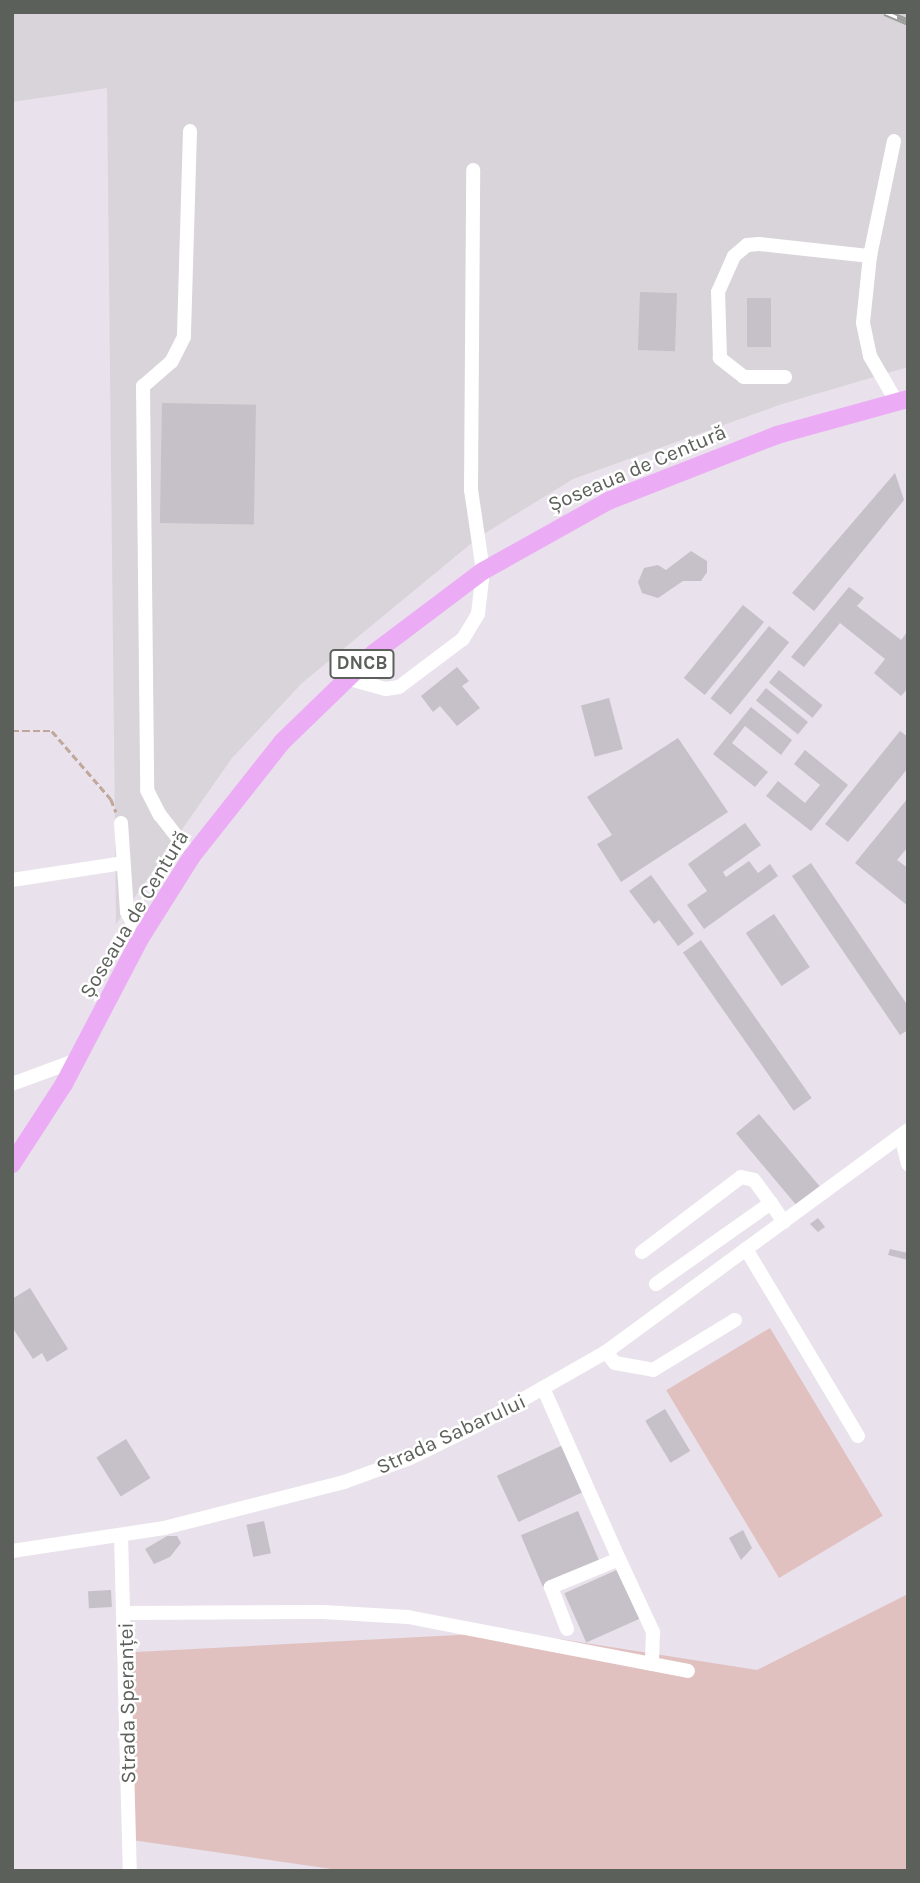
<!DOCTYPE html>
<html>
<head>
<meta charset="utf-8">
<style>
  body { margin:0 }
  #map { position:relative; width:920px; height:1883px; overflow:hidden; background:#e9e1eb; font-family:Karla,sans-serif }
  div>[style] { position:absolute }
  .industrial>* { inset:0; background:#d8d4d9 }
  .green>* { inset:0; background:#e0c1c0; transform-origin:0 0 }
  .building>* { inset:0; background:#c6c0c8; transform-origin:0 0 }
  .path>* { height:2.5px; margin-top:-1.25px; transform-origin:0; background:repeating-linear-gradient(90deg,#c0a79a 0 7px,transparent 0 10.5px) }
  .minor>* { height:14px; margin:-7px; padding:0 7px; transform-origin:7px; border-radius:7px; background:#fff }
  .major>* { height:18px; margin:-9px; padding:0 9px; transform-origin:9px; border-radius:9px; background:#ecacf5 }
  .rail>* { height:7px; margin-top:-3.5px; transform-origin:0; background:repeating-linear-gradient(90deg,#fff 0 13px,#9b9d9a 0 26px); box-sizing:border-box; border-block:2px solid #9b9d9a }
  span { translate:-50% -50%; white-space:nowrap; text-align:center; line-height:1.15; -webkit-text-stroke:5px #fff; paint-order:stroke }
  .shield-label span { padding:2px 5px; background:#fff; border:2px solid; border-radius:5px; -webkit-text-stroke-width:0 }
  .shield-label { font-size:19px; color:#5c605a; font-weight:700 }
  .street-label { font-size:21px; color:#5c605a }
  .frame { position:absolute; inset:0; border:14px solid #5c605a; pointer-events:none }
</style>
</head>
<body>
<div id="map">
  <div class="industrial">
    <div style="clip-path:polygon(12px 12px,908px 12px,908px 367px,782px 404px,573px 479px,479px 537px,302px 683px,232px 758px,116px 924px,107px 88px,12px 102px)"></div>
  </div>
  <div class="green">
    <div style="left:770px;top:1328px;width:219px;height:121px;rotate:59deg"></div>
    <div style="clip-path:polygon(908px 1594px,908px 1871px,345px 1871px,125px 1839px,117px 1653px,515px 1632px,757px 1670px)"></div>
  </div>
  <div class="building">
    <div style="left:640px;top:292px;width:37px;height:58px;rotate:2deg"></div>
    <div style="left:747px;top:298px;width:24px;height:49px"></div>
    <div style="left:162px;top:403px;width:94px;height:120px;rotate:1deg"></div>
    <div style="clip-path:polygon(895px 473px,904px 500px,814px 611px,792px 593px)"></div>
    <div style="clip-path:polygon(691px 551px,707px 561px,707px 572px,701px 581px,683px 581px,658px 598px,642px 593px,638px 582px,644px 568px,658px 565px,666px 570px)"></div>
    <div style="clip-path:polygon(849px 587px,864px 598px,857px 606px,901px 640px,908px 631px,908px 688px,901px 696px,874px 673px,885px 659px,840px 623px,804px 667px,791px 657px)"></div>
    <div style="left:743px;top:605px;width:27px;height:94px;rotate:39deg"></div>
    <div style="left:769px;top:626px;width:26px;height:93px;rotate:39deg"></div>
    <div style="clip-path:polygon(457px 667px,469px 681px,462px 686px,480px 708px,457px 726px,440px 706px,433px 712px,421px 696px)"></div>
    <div style="left:779px;top:670px;width:56px;height:16px;rotate:39deg"></div>
    <div style="left:766px;top:688px;width:54px;height:16px;rotate:39deg"></div>
    <div style="left:609px;top:698px;width:53px;height:29px;rotate:75deg"></div>
    <div style="clip-path:polygon(751px 707px,792px 740px,781px 755px,745px 726px,732px 743px,768px 772px,755px 787px,713px 754px)"></div>
    <div style="clip-path:polygon(900px 731px,908px 737px,908px 768px,848px 842px,825px 824px)"></div>
    <div style="clip-path:polygon(678px 738px,728px 812px,621px 882px,597px 844px,612px 835px,587px 797px)"></div>
    <div style="clip-path:polygon(805px 750px,848px 785px,811px 831px,766px 796px,778px 781px,805px 803px,820px 785px,794px 764px)"></div>
    <div style="clip-path:polygon(908px 798px,908px 847px,897px 860px,908px 868px,908px 906px,855px 863px)"></div>
    <div style="clip-path:polygon(745px 823px,761px 845px,723px 872px,726px 877px,749px 861px,758px 873px,770px 864px,778px 876px,704px 929px,687px 905px,707px 891px,688px 864px)"></div>
    <div style="clip-path:polygon(811px 863px,908px 1006px,908px 1030px,900px 1035px,792px 876px)"></div>
    <div style="clip-path:polygon(651px 875px,694px 934px,678px 946px,659px 920px,654px 924px,629px 891px)"></div>
    <div style="left:774px;top:914px;width:64px;height:34px;rotate:56deg"></div>
    <div style="left:701px;top:940px;width:193px;height:22px;rotate:55deg"></div>
    <div style="left:759px;top:1114px;width:94px;height:30px;rotate:50deg"></div>
    <div style="clip-path:polygon(818px 1218px,825px 1227px,818px 1232px,810px 1224px)"></div>
    <div style="clip-path:polygon(890px 1249px,908px 1253px,908px 1260px,888px 1255px)"></div>
    <div style="clip-path:polygon(30px 1288px,68px 1349px,47px 1362px,42px 1353px,33px 1359px,12px 1327px,12px 1299px)"></div>
    <div style="left:665px;top:1409px;width:49px;height:23px;rotate:59deg"></div>
    <div style="left:126px;top:1439px;width:46px;height:35px;rotate:58deg"></div>
    <div style="left:563px;top:1445px;width:51px;height:73px;rotate:65deg"></div>
    <div style="left:578px;top:1511px;width:56px;height:62px;rotate:67deg"></div>
    <div style="left:264px;top:1521px;width:33px;height:18px;rotate:78deg"></div>
    <div style="clip-path:polygon(743px 1530px,752px 1548px,741px 1560px,729px 1538px)"></div>
    <div style="clip-path:polygon(167px 1536px,177px 1536px,181px 1543px,170px 1557px,154px 1564px,145px 1549px)"></div>
    <div style="left:621px;top:1568px;width:54px;height:62px;rotate:66deg"></div>
    <div style="left:111px;top:1590px;width:17px;height:23px;rotate:87deg"></div>
  </div>
  <div class="path">
    <div style="left:12px;top:731px;width:40px"></div>
    <div style="left:52px;top:731px;width:90px;rotate:49.1deg"></div>
    <div style="left:111px;top:799px;width:14px;rotate:69deg"></div>
  </div>
  <div class="minor">
    <div style="left:190px;top:131px;width:206px;rotate:91.7deg"></div>
    <div style="left:184px;top:337px;width:28px;rotate:117deg"></div>
    <div style="left:171px;top:362px;width:37px;rotate:139deg"></div>
    <div style="left:143px;top:386px;width:404px;rotate:89.4deg"></div>
    <div style="left:147px;top:790px;width:28px;rotate:63deg"></div>
    <div style="left:160px;top:815px;width:52px;rotate:52deg"></div>
    <div style="left:894px;top:141px;width:117px;rotate:101.8deg"></div>
    <div style="left:870px;top:256px;width:67px;rotate:96deg"></div>
    <div style="left:863px;top:323px;width:34px;rotate:78deg"></div>
    <div style="left:870px;top:356px;width:52px;rotate:60deg"></div>
    <div style="left:785px;top:377px;width:41px;rotate:180deg"></div>
    <div style="left:744px;top:377px;width:31px;rotate:-142deg"></div>
    <div style="left:720px;top:358px;width:66px;rotate:-91.7deg"></div>
    <div style="left:718px;top:292px;width:39px;rotate:-66deg"></div>
    <div style="left:734px;top:256px;width:17px;rotate:-40deg"></div>
    <div style="left:747px;top:245px;width:12px;rotate:-5deg"></div>
    <div style="left:759px;top:244px;width:112px;rotate:6.2deg"></div>
    <div style="left:346px;top:678px;width:41px;rotate:15.4deg"></div>
    <div style="left:386px;top:689px;width:13px;rotate:-9deg"></div>
    <div style="left:399px;top:687px;width:80px;rotate:-36.9deg"></div>
    <div style="left:463px;top:639px;width:29px;rotate:-59deg"></div>
    <div style="left:478px;top:614px;width:43px;rotate:-83.4deg"></div>
    <div style="left:483px;top:571px;width:82px;rotate:-98.4deg"></div>
    <div style="left:471px;top:490px;width:320px;rotate:-89.6deg"></div>
    <div style="left:121px;top:823px;width:89px;rotate:86.1deg"></div>
    <div style="left:127px;top:912px;width:29px;rotate:61deg"></div>
    <div style="left:12px;top:880px;width:112px;rotate:-8.7deg"></div>
    <div style="left:12px;top:1084px;width:69px;rotate:-20.3deg"></div>
    <div style="left:901px;top:1136px;width:29px;rotate:76deg"></div>
    <div style="left:746px;top:1249px;width:218px;rotate:59.1deg"></div>
    <div style="left:642px;top:1252px;width:124px;rotate:-37.1deg"></div>
    <div style="left:741px;top:1177px;width:13px;rotate:13deg"></div>
    <div style="left:754px;top:1180px;width:29px;rotate:54deg"></div>
    <div style="left:656px;top:1284px;width:141px;rotate:-35.2deg"></div>
    <div style="left:771px;top:1203px;width:23px;rotate:56deg"></div>
    <div style="left:606px;top:1352px;width:14px;rotate:51deg"></div>
    <div style="left:615px;top:1363px;width:39px;rotate:10deg"></div>
    <div style="left:653px;top:1370px;width:96px;rotate:-31.4deg"></div>
    <div style="left:544px;top:1390px;width:185px;rotate:66.1deg"></div>
    <div style="left:619px;top:1559px;width:74px;rotate:157.6deg"></div>
    <div style="left:551px;top:1587px;width:45px;rotate:69.1deg"></div>
    <div style="left:121px;top:1535px;width:336px;rotate:88.5deg"></div>
    <div style="left:12px;top:1551px;width:154px;rotate:-8.6deg"></div>
    <div style="left:164px;top:1528px;width:186px;rotate:-14.3deg"></div>
    <div style="left:344px;top:1482px;width:70px;rotate:-20deg"></div>
    <div style="left:410px;top:1458px;width:76px;rotate:-25.9deg"></div>
    <div style="left:478px;top:1425px;width:147px;rotate:-29.7deg"></div>
    <div style="left:606px;top:1352px;width:375px;rotate:-36.3deg"></div>
    <div style="left:619px;top:1559px;width:81px;rotate:65deg"></div>
    <div style="left:653px;top:1632px;width:32px;rotate:92deg"></div>
    <div style="left:125px;top:1613px;width:198px;rotate:-0.3deg"></div>
    <div style="left:323px;top:1612px;width:85px;rotate:3.4deg"></div>
    <div style="left:408px;top:1617px;width:285px;rotate:10.9deg"></div>
  </div>
  <div class="major">
    <div style="left:12px;top:1164px;width:95px;rotate:-57deg"></div>
    <div style="left:64px;top:1084px;width:166px;rotate:-62.4deg"></div>
    <div style="left:141px;top:937px;width:96px;rotate:-57.8deg"></div>
    <div style="left:192px;top:856px;width:145px;rotate:-51.7deg"></div>
    <div style="left:282px;top:742px;width:128px;rotate:-44.1deg"></div>
    <div style="left:374px;top:653px;width:136px;rotate:-37deg"></div>
    <div style="left:483px;top:571px;width:143px;rotate:-29.2deg"></div>
    <div style="left:608px;top:501px;width:181px;rotate:-21.3deg"></div>
    <div style="left:777px;top:435px;width:136px;rotate:-15.4deg"></div>
  </div>
  <div class="rail">
    <div style="left:885px;top:12px;width:25px;rotate:23deg"></div>
  </div>
  <div class="shield-label">
    <span style="left:362px;top:664px">DNCB</span>
  </div>
  <div class="street-label">
    <span style="left:637px;top:468px;rotate:-23deg">Șoseaua de Centură</span>
    <span style="left:134px;top:914px;rotate:-59deg">Șoseaua de Centură</span>
    <span style="left:451px;top:1434px;rotate:-25deg">Strada Sabarului</span>
    <span style="left:127px;top:1703px;rotate:-91deg">Strada Speranței</span>
  </div>
  <div class="frame"></div>
</div>
</body>
</html>
